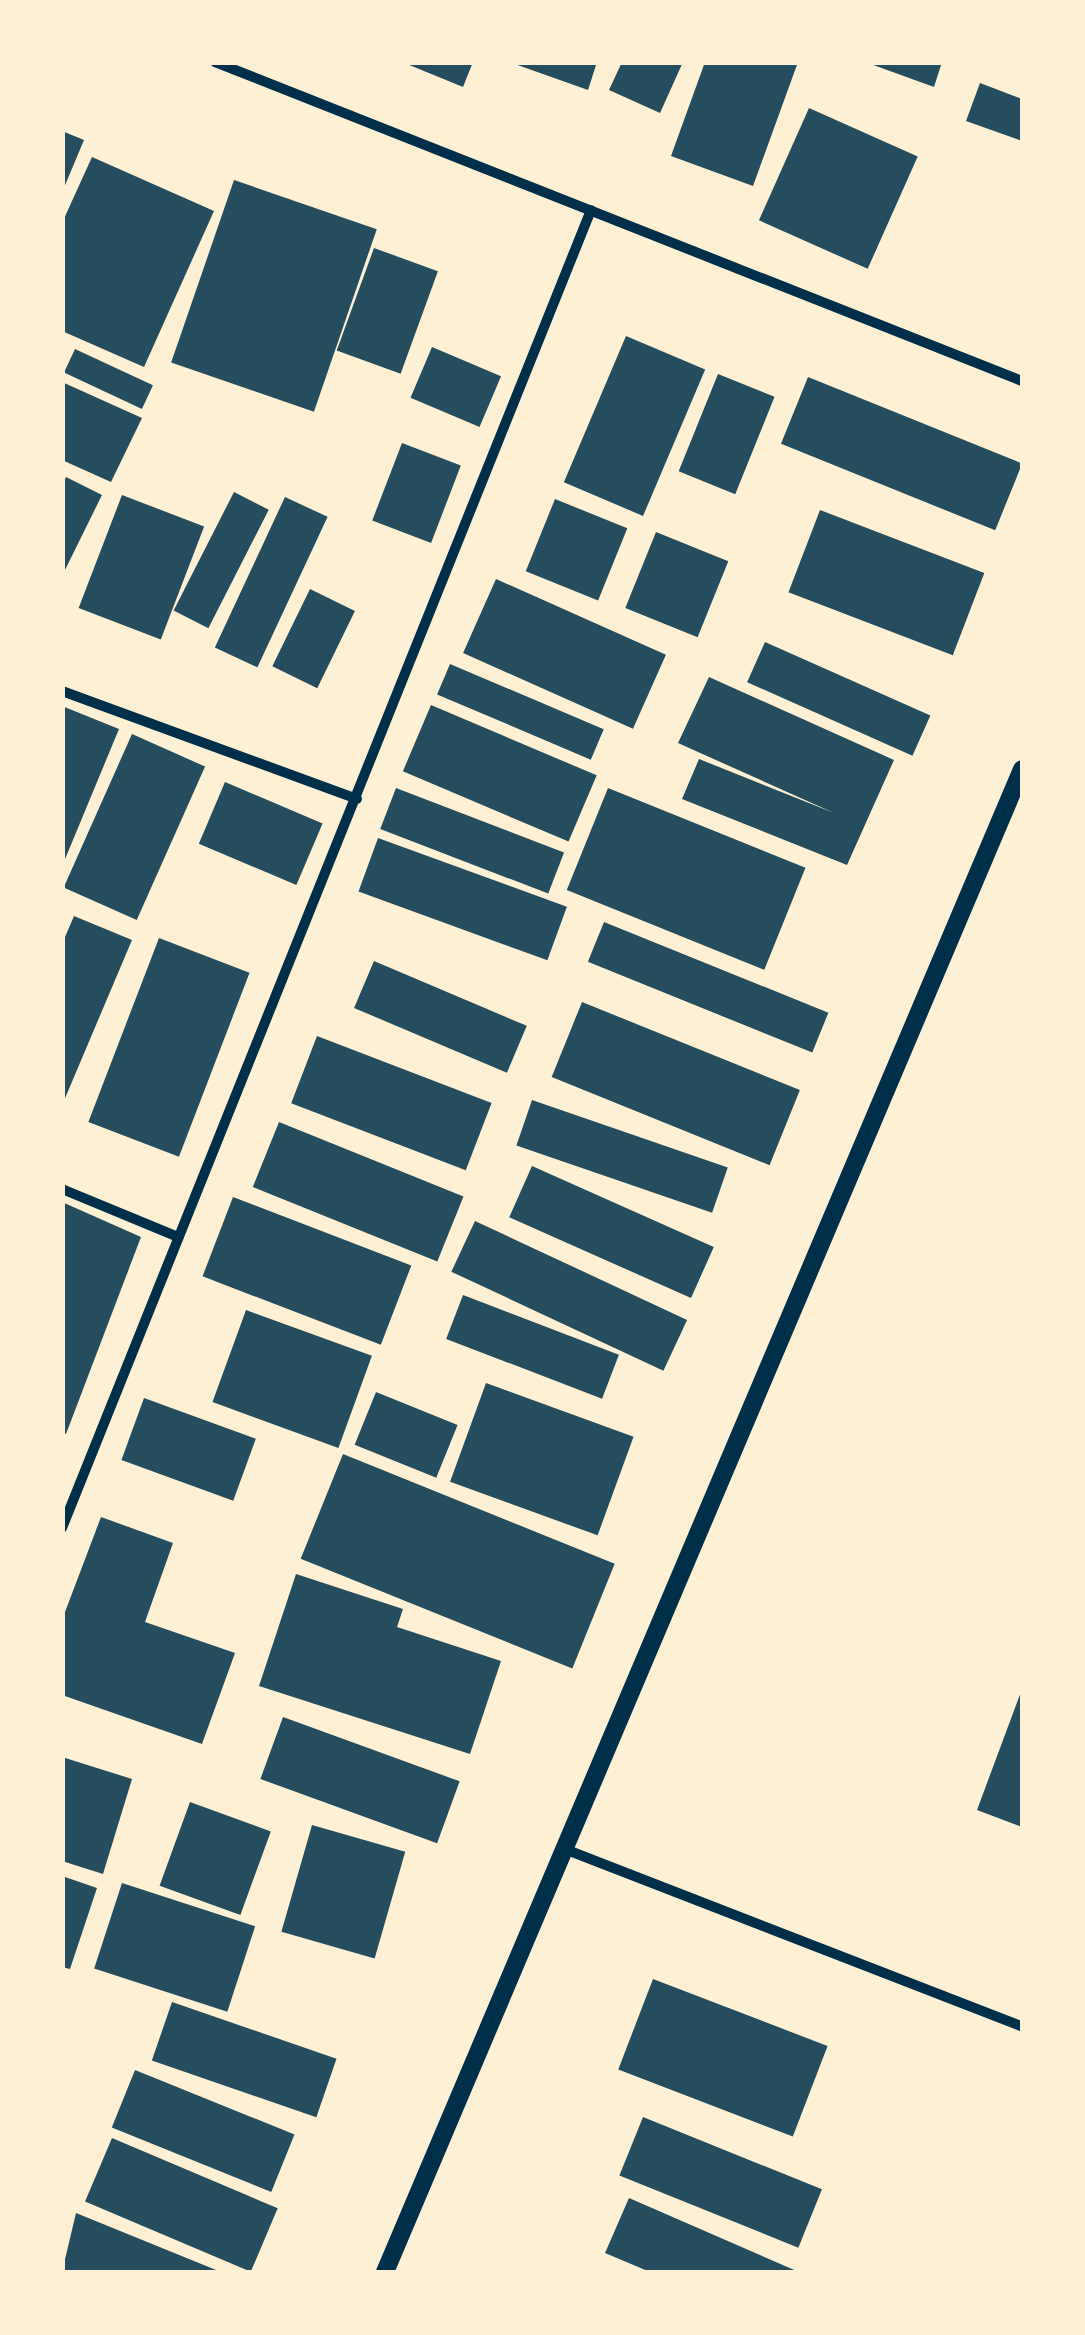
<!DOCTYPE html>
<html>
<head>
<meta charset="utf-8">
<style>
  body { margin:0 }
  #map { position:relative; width:1085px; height:2335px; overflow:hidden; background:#fdf0d5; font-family:"Titillium Web",sans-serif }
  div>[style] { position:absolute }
  .building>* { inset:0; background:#264d5e; transform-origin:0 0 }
  .minor>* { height:10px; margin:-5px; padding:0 5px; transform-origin:5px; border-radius:5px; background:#003049 }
  .tertiary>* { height:18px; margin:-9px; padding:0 9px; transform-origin:9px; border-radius:9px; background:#003049 }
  span { translate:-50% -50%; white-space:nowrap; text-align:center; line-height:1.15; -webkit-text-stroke:9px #fdf0d5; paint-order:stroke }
  .frame { position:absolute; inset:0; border:65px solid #fdf0d5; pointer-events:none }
</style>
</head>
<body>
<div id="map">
  <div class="building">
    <div style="clip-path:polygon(402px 62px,473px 62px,463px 87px)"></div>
    <div style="clip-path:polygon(509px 62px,597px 62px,588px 90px)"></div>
    <div style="clip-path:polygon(622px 62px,683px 62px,660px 113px,609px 90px)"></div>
    <div style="clip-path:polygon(705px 62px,798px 62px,753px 186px,671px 156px)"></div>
    <div style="clip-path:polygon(865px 62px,942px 62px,934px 87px)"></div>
    <div style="clip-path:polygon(980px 83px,1022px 99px,1022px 141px,966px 121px)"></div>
    <div style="left:809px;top:108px;width:119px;height:123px;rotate:24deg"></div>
    <div style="clip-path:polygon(62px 131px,84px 140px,63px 190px,62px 190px)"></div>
    <div style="clip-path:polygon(92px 157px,214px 211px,144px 367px,62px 331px,62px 223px)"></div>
    <div style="left:234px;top:180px;width:151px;height:193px;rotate:19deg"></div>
    <div style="left:374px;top:248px;width:68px;height:109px;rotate:20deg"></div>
    <div style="left:626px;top:336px;width:86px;height:159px;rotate:23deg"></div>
    <div style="left:432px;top:347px;width:75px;height:55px;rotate:23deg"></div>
    <div style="left:75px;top:349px;width:86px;height:26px;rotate:25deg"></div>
    <div style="left:718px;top:374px;width:61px;height:105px;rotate:22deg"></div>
    <div style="left:808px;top:377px;width:231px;height:72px;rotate:22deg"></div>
    <div style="clip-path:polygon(62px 382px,142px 418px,111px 482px,62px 460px)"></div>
    <div style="left:402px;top:443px;width:63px;height:83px;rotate:21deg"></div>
    <div style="clip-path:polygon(66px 477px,102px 495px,62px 576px,62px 485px)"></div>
    <div style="left:234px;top:492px;width:39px;height:133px;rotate:27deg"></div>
    <div style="left:122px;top:495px;width:88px;height:121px;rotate:21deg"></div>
    <div style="left:285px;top:497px;width:47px;height:166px;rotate:25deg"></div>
    <div style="left:555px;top:499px;width:78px;height:78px;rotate:22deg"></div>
    <div style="left:820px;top:510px;width:176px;height:88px;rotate:21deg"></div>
    <div style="left:656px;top:532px;width:78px;height:82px;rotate:22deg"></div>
    <div style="left:496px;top:579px;width:186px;height:81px;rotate:24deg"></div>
    <div style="left:310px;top:589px;width:50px;height:86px;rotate:26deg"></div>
    <div style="left:765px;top:642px;width:181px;height:44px;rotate:24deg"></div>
    <div style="left:450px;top:664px;width:167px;height:33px;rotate:23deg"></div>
    <div style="clip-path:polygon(709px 677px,894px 760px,847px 865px,682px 799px,699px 759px,834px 813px,678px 743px)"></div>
    <div style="left:431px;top:705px;width:180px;height:72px;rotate:23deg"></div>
    <div style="clip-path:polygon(62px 706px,119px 729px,63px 864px,62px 864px)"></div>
    <div style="left:132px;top:734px;width:80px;height:168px;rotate:24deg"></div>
    <div style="left:225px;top:782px;width:106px;height:67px;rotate:23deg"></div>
    <div style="left:396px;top:788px;width:180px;height:44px;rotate:21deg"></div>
    <div style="left:608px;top:788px;width:213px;height:110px;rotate:22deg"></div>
    <div style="left:378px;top:838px;width:201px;height:57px;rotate:20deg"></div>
    <div style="clip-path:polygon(74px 916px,132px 940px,63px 1103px,62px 944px)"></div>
    <div style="left:604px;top:922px;width:242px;height:43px;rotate:22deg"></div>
    <div style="left:159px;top:938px;width:97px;height:197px;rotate:21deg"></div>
    <div style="left:374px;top:961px;width:166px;height:51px;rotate:23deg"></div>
    <div style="left:582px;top:1002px;width:235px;height:81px;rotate:22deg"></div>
    <div style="left:317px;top:1036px;width:187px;height:72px;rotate:21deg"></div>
    <div style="left:532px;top:1100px;width:207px;height:48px;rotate:19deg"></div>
    <div style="left:279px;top:1122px;width:199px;height:70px;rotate:22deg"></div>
    <div style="left:532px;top:1166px;width:199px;height:56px;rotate:24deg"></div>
    <div style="left:233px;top:1197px;width:191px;height:85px;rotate:21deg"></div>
    <div style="clip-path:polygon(62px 1202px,141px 1237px,66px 1434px,62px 1433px)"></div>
    <div style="left:475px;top:1221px;width:234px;height:56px;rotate:25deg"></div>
    <div style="left:463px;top:1295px;width:167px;height:47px;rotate:21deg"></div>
    <div style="left:246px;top:1310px;width:134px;height:98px;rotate:20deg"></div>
    <div style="left:486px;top:1383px;width:157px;height:105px;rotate:20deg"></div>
    <div style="left:376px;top:1392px;width:88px;height:57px;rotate:22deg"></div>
    <div style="left:144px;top:1398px;width:119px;height:66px;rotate:20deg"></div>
    <div style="left:343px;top:1454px;width:293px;height:113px;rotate:22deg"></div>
    <div style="clip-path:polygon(101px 1517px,173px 1543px,145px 1622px,235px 1653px,202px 1744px,62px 1695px,62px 1620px)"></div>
    <div style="clip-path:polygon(296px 1574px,403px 1609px,397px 1627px,501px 1661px,470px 1754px,259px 1686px)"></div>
    <div style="clip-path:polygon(1022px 1689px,1022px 1827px,977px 1810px)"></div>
    <div style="left:283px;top:1717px;width:188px;height:66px;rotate:20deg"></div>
    <div style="clip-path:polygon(62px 1757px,132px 1779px,103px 1874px,62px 1861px)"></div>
    <div style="left:190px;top:1802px;width:86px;height:89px;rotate:20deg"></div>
    <div style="left:312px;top:1825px;width:97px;height:111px;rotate:16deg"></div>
    <div style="clip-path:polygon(62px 1876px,97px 1888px,70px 1969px,62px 1967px)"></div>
    <div style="left:122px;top:1883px;width:140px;height:90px;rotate:18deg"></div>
    <div style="left:653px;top:1979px;width:187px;height:97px;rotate:21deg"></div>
    <div style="left:172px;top:2002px;width:174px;height:62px;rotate:19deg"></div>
    <div style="left:135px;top:2070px;width:172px;height:62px;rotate:22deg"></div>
    <div style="left:643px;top:2117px;width:193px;height:63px;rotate:22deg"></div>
    <div style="left:112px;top:2138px;width:180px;height:69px;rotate:23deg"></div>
    <div style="clip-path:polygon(629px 2198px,799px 2272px,650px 2272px,605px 2253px)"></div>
    <div style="clip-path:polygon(76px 2213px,221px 2272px,62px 2272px)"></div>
  </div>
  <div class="minor">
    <div style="left:215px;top:62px;width:868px;rotate:21.57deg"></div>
    <div style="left:62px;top:691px;width:314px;rotate:20.1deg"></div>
    <div style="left:62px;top:1189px;width:126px;rotate:22.5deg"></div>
    <div style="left:62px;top:1528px;width:1420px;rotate:-68.13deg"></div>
    <div style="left:562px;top:1848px;width:493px;rotate:21.2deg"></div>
  </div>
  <div class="tertiary">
    <div style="left:385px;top:2272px;width:1632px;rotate:-67.03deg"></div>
  </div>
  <div class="frame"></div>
</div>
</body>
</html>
